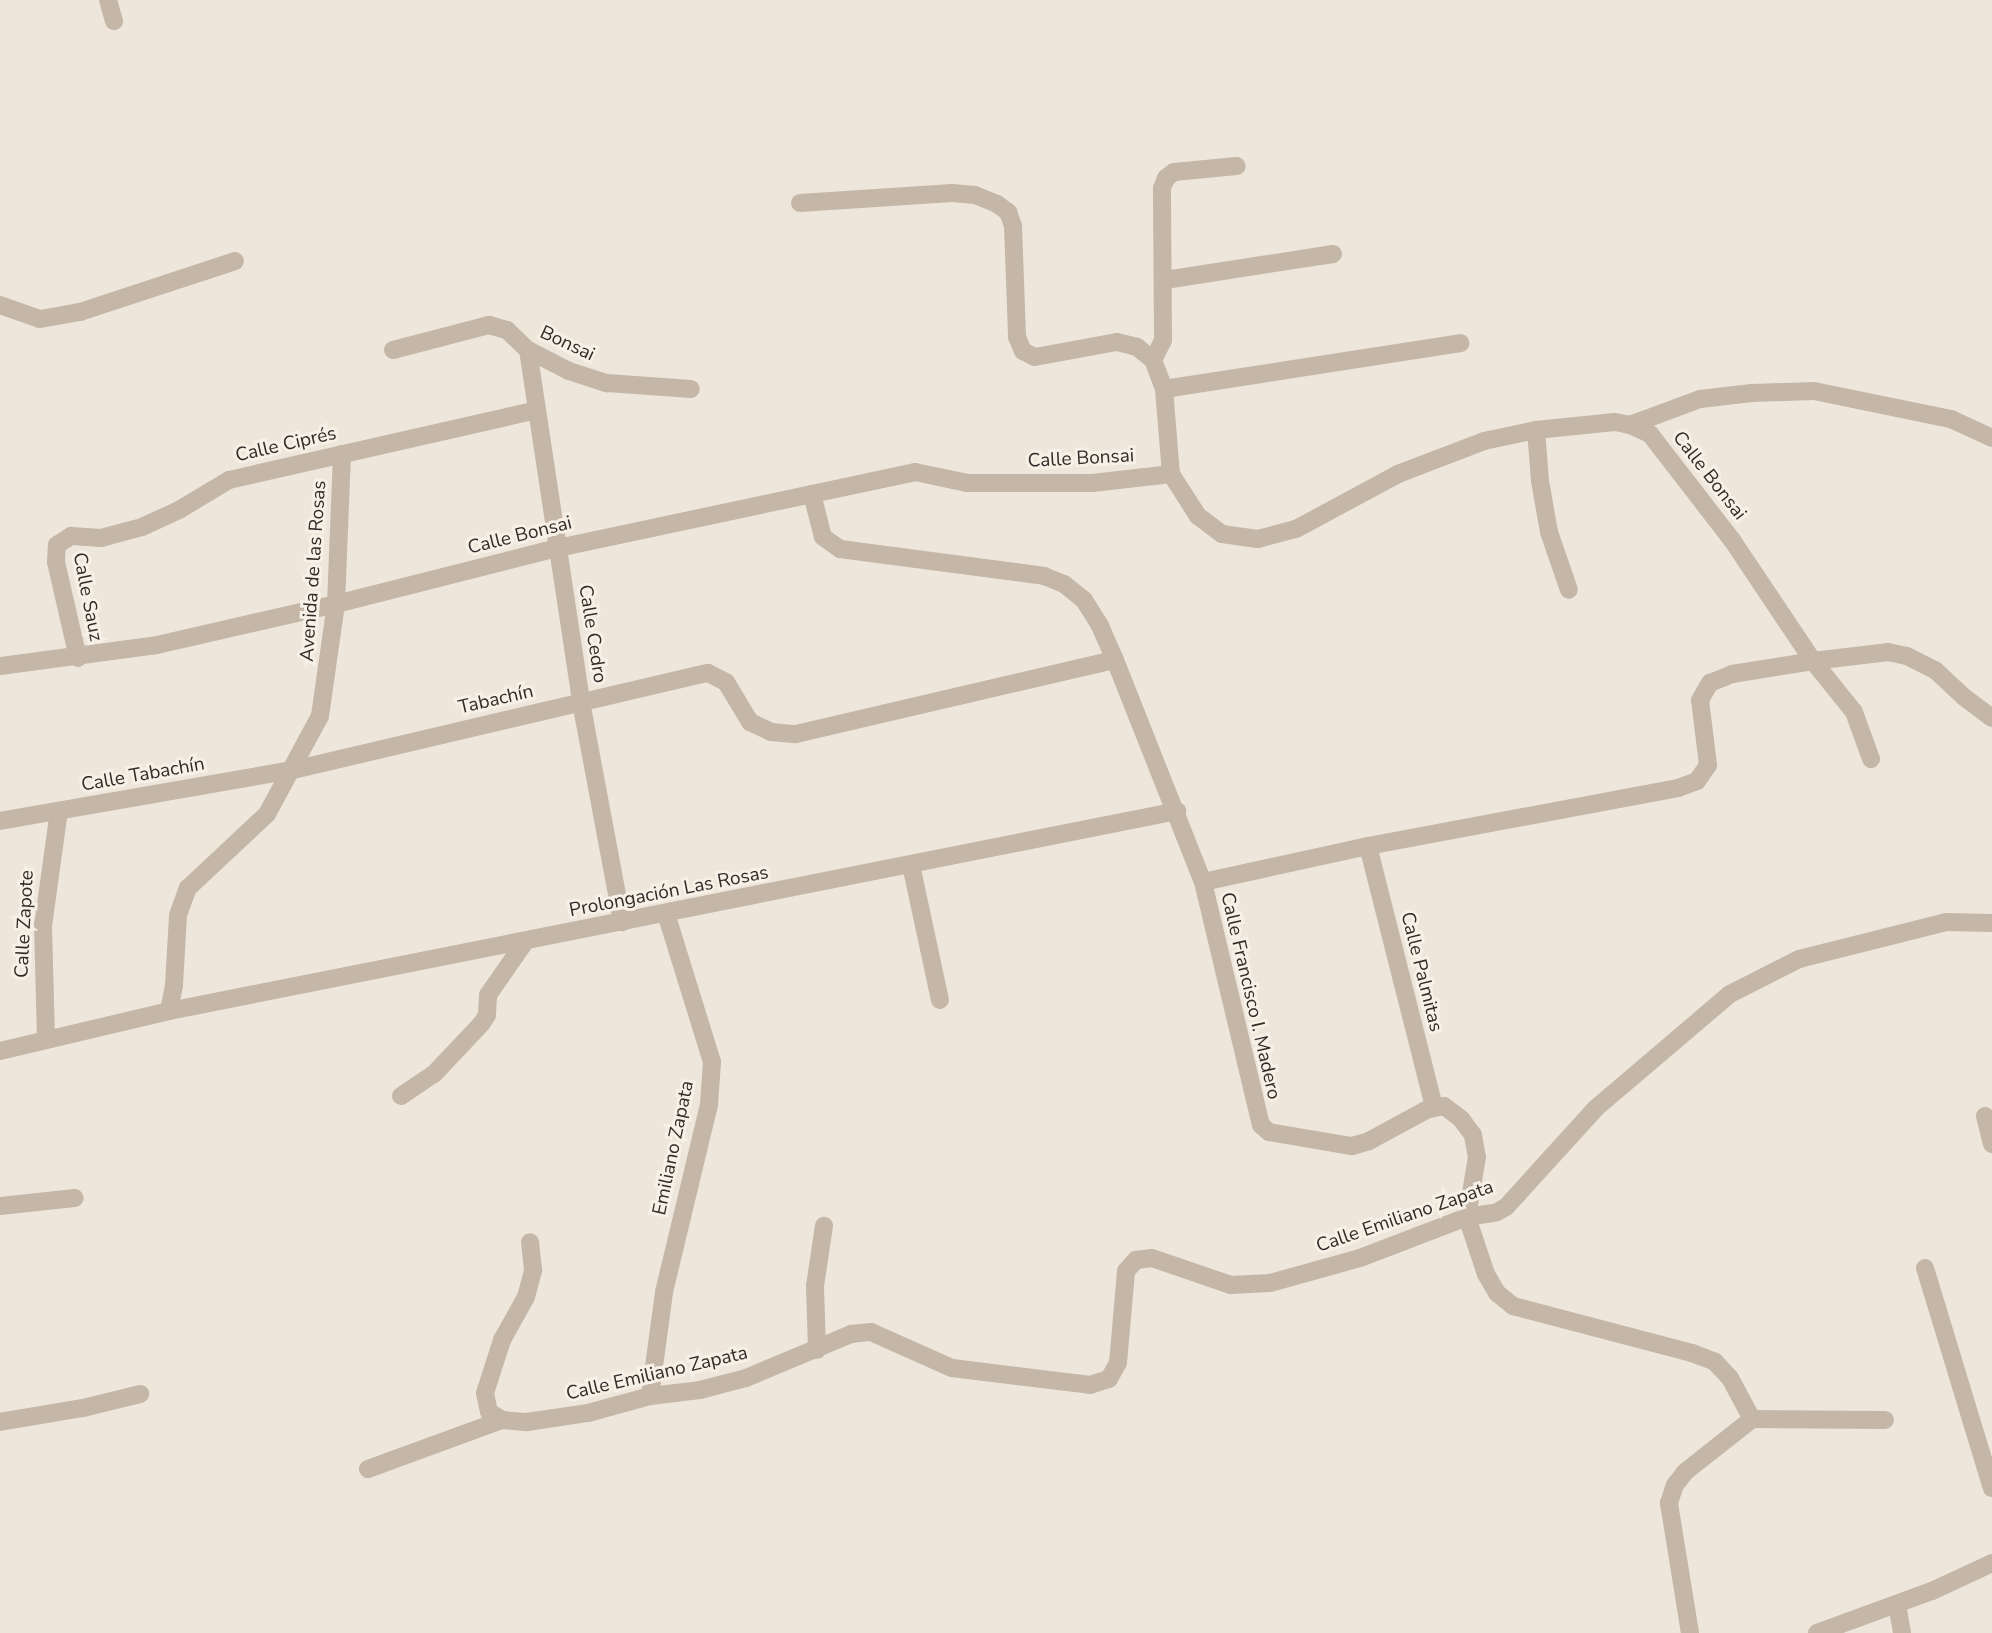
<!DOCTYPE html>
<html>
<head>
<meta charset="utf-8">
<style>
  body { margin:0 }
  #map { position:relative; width:1992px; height:1633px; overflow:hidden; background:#eee6da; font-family:"Nunito Sans",sans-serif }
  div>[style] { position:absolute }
  .minor>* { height:18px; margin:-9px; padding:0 9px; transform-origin:9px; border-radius:9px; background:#c4b7a8 }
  span { translate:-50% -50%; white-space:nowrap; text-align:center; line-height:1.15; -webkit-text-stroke:6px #f6f0e6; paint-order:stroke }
  .street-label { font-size:19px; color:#322b27 }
</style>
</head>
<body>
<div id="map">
  <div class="minor">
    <div style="left:108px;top:0;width:22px;rotate:74deg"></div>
    <div style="left:800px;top:203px;width:152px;rotate:-3.8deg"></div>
    <div style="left:952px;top:193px;width:23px;rotate:5deg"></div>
    <div style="left:975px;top:195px;width:24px;rotate:22deg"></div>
    <div style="left:997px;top:204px;width:14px;rotate:36deg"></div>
    <div style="left:1008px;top:212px;width:15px;rotate:70deg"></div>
    <div style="left:1013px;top:226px;width:111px;rotate:87.9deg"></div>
    <div style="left:1017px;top:337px;width:15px;rotate:67deg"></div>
    <div style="left:1023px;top:351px;width:13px;rotate:27deg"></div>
    <div style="left:1035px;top:357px;width:83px;rotate:-10.4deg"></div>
    <div style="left:1117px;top:342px;width:21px;rotate:14deg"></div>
    <div style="left:1137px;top:347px;width:21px;rotate:39deg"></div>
    <div style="left:1153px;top:360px;width:31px;rotate:69deg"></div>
    <div style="left:1164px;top:389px;width:85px;rotate:85.3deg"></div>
    <div style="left:1171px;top:474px;width:50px;rotate:57.3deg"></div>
    <div style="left:1198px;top:516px;width:30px;rotate:37deg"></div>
    <div style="left:1222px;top:534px;width:36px;rotate:8deg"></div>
    <div style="left:1258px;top:539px;width:39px;rotate:-15deg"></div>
    <div style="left:1296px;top:529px;width:116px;rotate:-28.3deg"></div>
    <div style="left:1398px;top:474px;width:92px;rotate:-21deg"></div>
    <div style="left:1484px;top:441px;width:53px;rotate:-11.9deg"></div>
    <div style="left:1536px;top:430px;width:79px;rotate:-5.8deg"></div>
    <div style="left:1615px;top:422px;width:15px;rotate:11deg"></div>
    <div style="left:1630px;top:425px;width:22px;rotate:24deg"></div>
    <div style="left:1650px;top:434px;width:134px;rotate:52.3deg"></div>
    <div style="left:1732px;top:540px;width:146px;rotate:56.2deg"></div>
    <div style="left:1813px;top:661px;width:76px;rotate:-6.8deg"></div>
    <div style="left:1888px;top:652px;width:19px;rotate:12deg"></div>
    <div style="left:1907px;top:656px;width:31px;rotate:27deg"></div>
    <div style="left:1935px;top:670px;width:40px;rotate:43deg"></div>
    <div style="left:1964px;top:697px;width:35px;rotate:37deg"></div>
    <div style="left:1165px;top:280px;width:170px;rotate:-8.8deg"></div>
    <div style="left:0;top:305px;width:42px;rotate:19.3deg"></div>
    <div style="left:40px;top:319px;width:41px;rotate:-9.9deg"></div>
    <div style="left:80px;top:312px;width:163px;rotate:-18.2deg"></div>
    <div style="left:393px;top:350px;width:99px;rotate:-14.6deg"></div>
    <div style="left:489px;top:325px;width:19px;rotate:16deg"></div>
    <div style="left:507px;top:330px;width:29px;rotate:44deg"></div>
    <div style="left:528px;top:350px;width:46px;rotate:27.1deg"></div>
    <div style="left:569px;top:371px;width:40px;rotate:18deg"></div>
    <div style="left:607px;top:383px;width:84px;rotate:4.1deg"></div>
    <div style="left:528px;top:350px;width:356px;rotate:81.4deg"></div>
    <div style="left:581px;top:702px;width:224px;rotate:79.4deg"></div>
    <div style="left:1153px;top:360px;width:22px;rotate:-63deg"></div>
    <div style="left:1163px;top:340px;width:152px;rotate:-90.4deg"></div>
    <div style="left:1162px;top:188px;width:11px;rotate:-68deg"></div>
    <div style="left:1166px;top:178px;width:10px;rotate:-37deg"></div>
    <div style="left:1174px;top:172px;width:63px;rotate:-5.4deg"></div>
    <div style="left:1164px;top:389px;width:300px;rotate:-8.8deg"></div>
    <div style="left:1630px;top:425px;width:75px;rotate:-20.4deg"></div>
    <div style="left:1700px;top:399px;width:52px;rotate:-6.6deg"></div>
    <div style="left:1752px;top:393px;width:62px;rotate:-1.8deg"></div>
    <div style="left:1814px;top:391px;width:140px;rotate:11.6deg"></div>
    <div style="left:1951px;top:419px;width:45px;rotate:24.9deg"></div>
    <div style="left:1536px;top:430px;width:51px;rotate:85.5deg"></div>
    <div style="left:1540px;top:481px;width:52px;rotate:80deg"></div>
    <div style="left:1549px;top:532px;width:61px;rotate:71deg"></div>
    <div style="left:812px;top:494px;width:44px;rotate:75.7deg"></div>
    <div style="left:823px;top:537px;width:21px;rotate:35deg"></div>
    <div style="left:840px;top:549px;width:206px;rotate:7.5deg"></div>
    <div style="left:1044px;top:576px;width:22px;rotate:22deg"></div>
    <div style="left:1064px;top:584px;width:26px;rotate:39deg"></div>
    <div style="left:1084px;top:600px;width:31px;rotate:58deg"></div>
    <div style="left:1100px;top:626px;width:37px;rotate:66deg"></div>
    <div style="left:1115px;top:660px;width:239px;rotate:68.4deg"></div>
    <div style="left:1203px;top:882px;width:250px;rotate:76.6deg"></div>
    <div style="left:1261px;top:1125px;width:11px;rotate:41deg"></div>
    <div style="left:1269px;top:1132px;width:84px;rotate:9.6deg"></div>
    <div style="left:1352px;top:1146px;width:18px;rotate:-16deg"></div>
    <div style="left:1369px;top:1141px;width:65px;rotate:-28.5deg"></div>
    <div style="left:1426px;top:1110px;width:18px;rotate:-13deg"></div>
    <div style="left:1444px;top:1106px;width:21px;rotate:37deg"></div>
    <div style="left:1461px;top:1119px;width:20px;rotate:53deg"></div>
    <div style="left:1473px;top:1135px;width:22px;rotate:80deg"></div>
    <div style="left:1477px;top:1157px;width:61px;rotate:99.5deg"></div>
    <div style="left:1467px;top:1217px;width:60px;rotate:71.6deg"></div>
    <div style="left:1486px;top:1274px;width:22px;rotate:60deg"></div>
    <div style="left:1497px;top:1293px;width:21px;rotate:39deg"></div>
    <div style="left:1513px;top:1306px;width:185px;rotate:14.7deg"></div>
    <div style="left:1692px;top:1353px;width:25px;rotate:21deg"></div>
    <div style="left:1715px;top:1362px;width:22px;rotate:47deg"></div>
    <div style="left:1730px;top:1378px;width:47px;rotate:61.8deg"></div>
    <div style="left:78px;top:658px;width:98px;rotate:-102.9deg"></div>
    <div style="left:56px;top:562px;width:17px;rotate:-87deg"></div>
    <div style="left:57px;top:545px;width:17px;rotate:-33deg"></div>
    <div style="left:71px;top:536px;width:30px;rotate:4deg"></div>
    <div style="left:101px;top:538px;width:42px;rotate:-15deg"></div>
    <div style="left:142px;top:527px;width:41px;rotate:-24.7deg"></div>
    <div style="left:179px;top:510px;width:58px;rotate:-31deg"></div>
    <div style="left:229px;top:480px;width:315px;rotate:-12.8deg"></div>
    <div style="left:0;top:666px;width:158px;rotate:-7.6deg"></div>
    <div style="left:157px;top:645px;width:184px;rotate:-12.9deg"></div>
    <div style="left:336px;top:604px;width:229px;rotate:-14.2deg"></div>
    <div style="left:558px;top:548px;width:365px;rotate:-12deg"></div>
    <div style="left:915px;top:472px;width:53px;rotate:11.9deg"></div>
    <div style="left:967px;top:483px;width:125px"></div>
    <div style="left:1092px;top:483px;width:80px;rotate:-6.5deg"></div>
    <div style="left:0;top:821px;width:297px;rotate:-9.9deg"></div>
    <div style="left:293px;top:770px;width:426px;rotate:-13.2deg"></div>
    <div style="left:708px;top:673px;width:20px;rotate:27deg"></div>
    <div style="left:726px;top:682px;width:47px;rotate:59deg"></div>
    <div style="left:750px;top:722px;width:23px;rotate:25deg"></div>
    <div style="left:771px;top:732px;width:25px;rotate:5deg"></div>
    <div style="left:796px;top:734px;width:327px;rotate:-13.1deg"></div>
    <div style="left:1368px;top:846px;width:269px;rotate:75.8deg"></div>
    <div style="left:911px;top:865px;width:138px;rotate:77.9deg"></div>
    <div style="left:1203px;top:882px;width:169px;rotate:-12.3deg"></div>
    <div style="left:1368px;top:846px;width:315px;rotate:-10.6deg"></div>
    <div style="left:1678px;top:788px;width:20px;rotate:-20deg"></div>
    <div style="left:1697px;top:781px;width:19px;rotate:-55deg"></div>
    <div style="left:1708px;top:765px;width:65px;rotate:-97deg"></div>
    <div style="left:1700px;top:700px;width:20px;rotate:-60deg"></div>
    <div style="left:1710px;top:683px;width:24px;rotate:-22deg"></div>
    <div style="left:1732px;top:674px;width:82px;rotate:-9.1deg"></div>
    <div style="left:1813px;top:661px;width:65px;rotate:51.2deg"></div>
    <div style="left:1854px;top:712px;width:50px;rotate:70.1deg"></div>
    <div style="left:169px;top:1011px;width:1028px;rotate:-11.22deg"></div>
    <div style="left:46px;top:1039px;width:113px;rotate:-91.5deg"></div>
    <div style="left:43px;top:926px;width:116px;rotate:-82.1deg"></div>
    <div style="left:0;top:1051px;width:174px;rotate:-13.3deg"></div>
    <div style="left:169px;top:1011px;width:26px;rotate:-79deg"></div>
    <div style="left:174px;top:985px;width:70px;rotate:-86.7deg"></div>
    <div style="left:178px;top:915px;width:29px;rotate:-70deg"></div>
    <div style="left:188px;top:888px;width:108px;rotate:-43.1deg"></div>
    <div style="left:267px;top:814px;width:111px;rotate:-61.6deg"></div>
    <div style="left:320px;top:716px;width:113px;rotate:-81.9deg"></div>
    <div style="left:336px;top:604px;width:150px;rotate:-87.7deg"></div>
    <div style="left:401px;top:1096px;width:40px;rotate:-34deg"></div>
    <div style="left:434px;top:1074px;width:70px;rotate:-46.7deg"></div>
    <div style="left:482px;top:1023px;width:9px;rotate:-58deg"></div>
    <div style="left:487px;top:1015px;width:20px;rotate:-87deg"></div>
    <div style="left:488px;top:995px;width:65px;rotate:-55.1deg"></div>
    <div style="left:1985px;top:1116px;width:29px;rotate:76deg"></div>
    <div style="left:0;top:1206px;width:75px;rotate:-6.1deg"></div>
    <div style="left:1925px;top:1268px;width:230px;rotate:73.1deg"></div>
    <div style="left:817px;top:1350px;width:64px;rotate:-91.8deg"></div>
    <div style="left:815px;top:1286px;width:61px;rotate:-81.5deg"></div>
    <div style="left:650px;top:1396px;width:105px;rotate:-82.3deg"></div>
    <div style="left:664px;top:1292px;width:193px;rotate:-76.5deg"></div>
    <div style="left:709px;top:1104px;width:42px;rotate:-85.9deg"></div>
    <div style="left:712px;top:1062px;width:156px;rotate:-107.2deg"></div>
    <div style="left:502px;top:1420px;width:15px;rotate:-148deg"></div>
    <div style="left:489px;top:1412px;width:19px;rotate:-102deg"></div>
    <div style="left:485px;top:1393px;width:56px;rotate:-72.2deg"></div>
    <div style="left:502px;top:1340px;width:49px;rotate:-60.8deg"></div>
    <div style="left:526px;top:1297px;width:28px;rotate:-75deg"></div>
    <div style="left:533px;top:1270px;width:28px;rotate:-96deg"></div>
    <div style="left:0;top:1422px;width:84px;rotate:-9.6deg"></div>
    <div style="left:83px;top:1408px;width:59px;rotate:-13.8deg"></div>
    <div style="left:368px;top:1469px;width:143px;rotate:-20.1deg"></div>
    <div style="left:502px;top:1420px;width:25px;rotate:5deg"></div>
    <div style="left:527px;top:1422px;width:62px;rotate:-8.4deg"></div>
    <div style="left:588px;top:1413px;width:64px;rotate:-15.3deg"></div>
    <div style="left:650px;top:1396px;width:50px;rotate:-6.8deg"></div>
    <div style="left:700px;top:1390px;width:48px;rotate:-14.6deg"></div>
    <div style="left:746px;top:1378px;width:114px;rotate:-22.7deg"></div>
    <div style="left:851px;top:1334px;width:20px;rotate:-6deg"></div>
    <div style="left:871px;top:1332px;width:89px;rotate:24deg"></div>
    <div style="left:952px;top:1368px;width:139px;rotate:7deg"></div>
    <div style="left:1090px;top:1385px;width:20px;rotate:-18deg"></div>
    <div style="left:1109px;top:1379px;width:18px;rotate:-61deg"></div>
    <div style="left:1118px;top:1363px;width:92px;rotate:-85deg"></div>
    <div style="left:1126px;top:1271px;width:15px;rotate:-48deg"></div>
    <div style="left:1136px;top:1260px;width:16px;rotate:-7deg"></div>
    <div style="left:1152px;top:1258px;width:83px;rotate:18.9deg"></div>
    <div style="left:1231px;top:1285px;width:39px;rotate:-3deg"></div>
    <div style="left:1270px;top:1283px;width:93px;rotate:-15.5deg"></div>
    <div style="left:1360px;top:1258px;width:115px;rotate:-21deg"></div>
    <div style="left:1467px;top:1217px;width:30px;rotate:-9deg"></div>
    <div style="left:1497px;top:1212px;width:10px;rotate:-29deg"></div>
    <div style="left:1506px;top:1207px;width:134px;rotate:-47.7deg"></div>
    <div style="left:1596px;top:1108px;width:176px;rotate:-40.4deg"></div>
    <div style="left:1730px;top:994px;width:77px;rotate:-26.9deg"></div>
    <div style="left:1799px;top:959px;width:152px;rotate:-14.1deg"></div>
    <div style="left:1946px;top:922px;width:46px;rotate:1.2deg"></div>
    <div style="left:1897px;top:1604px;width:29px;rotate:80deg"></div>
    <div style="left:1690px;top:1633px;width:132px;rotate:-99.2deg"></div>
    <div style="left:1669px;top:1503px;width:19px;rotate:-72deg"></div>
    <div style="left:1675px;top:1485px;width:16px;rotate:-52deg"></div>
    <div style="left:1685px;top:1472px;width:85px;rotate:-38.3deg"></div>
    <div style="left:1752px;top:1419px;width:133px;rotate:0.4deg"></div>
    <div style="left:1817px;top:1633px;width:122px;rotate:-20.1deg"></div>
    <div style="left:1932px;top:1591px;width:66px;rotate:-25deg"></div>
  </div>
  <div class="street-label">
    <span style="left:567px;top:344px;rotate:25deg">Bonsai</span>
    <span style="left:286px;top:445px;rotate:-13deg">Calle Ciprés</span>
    <span style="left:1081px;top:459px;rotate:-3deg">Calle Bonsai</span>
    <span style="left:1709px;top:476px;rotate:52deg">Calle Bonsai</span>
    <span style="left:520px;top:536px;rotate:-14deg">Calle Bonsai</span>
    <span style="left:314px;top:571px;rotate:-86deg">Avenida de las Rosas</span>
    <span style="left:87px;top:597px;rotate:79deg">Calle Sauz</span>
    <span style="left:592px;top:634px;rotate:81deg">Calle Cedro</span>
    <span style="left:496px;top:700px;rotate:-13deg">Tabachín</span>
    <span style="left:143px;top:775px;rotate:-10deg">Calle Tabachín</span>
    <span style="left:669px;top:892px;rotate:-11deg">Prolongación Las Rosas</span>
    <span style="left:25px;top:924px;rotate:-87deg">Calle Zapote</span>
    <span style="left:1421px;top:972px;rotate:76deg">Calle Palmitas</span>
    <span style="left:1250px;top:996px;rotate:77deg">Calle Francisco I. Madero</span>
    <span style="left:674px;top:1148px;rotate:-78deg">Emiliano Zapata</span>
    <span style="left:1405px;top:1217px;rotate:-19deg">Calle Emiliano Zapata</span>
    <span style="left:657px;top:1374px;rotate:-13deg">Calle Emiliano Zapata</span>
  </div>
</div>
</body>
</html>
